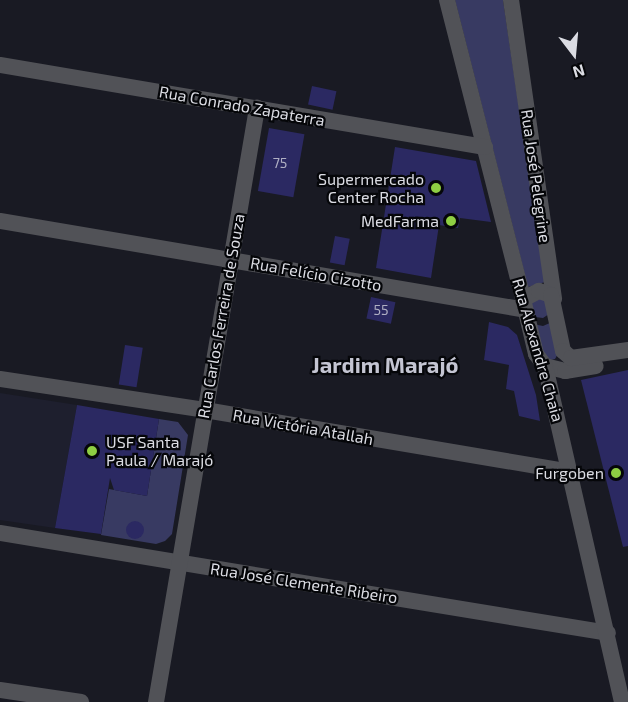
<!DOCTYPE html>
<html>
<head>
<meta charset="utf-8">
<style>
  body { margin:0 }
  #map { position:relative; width:628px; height:702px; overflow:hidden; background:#191a23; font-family:"Exo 2",sans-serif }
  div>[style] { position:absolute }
  .built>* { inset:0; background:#1e1f2e }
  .green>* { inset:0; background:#383a62 }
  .building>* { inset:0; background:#2b2962; transform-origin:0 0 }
  .round { border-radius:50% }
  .minor>* { height:16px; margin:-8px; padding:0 8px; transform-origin:8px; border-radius:8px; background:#515257 }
  .tertiary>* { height:16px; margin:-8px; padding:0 8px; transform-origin:8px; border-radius:8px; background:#515257 }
  .dots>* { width:16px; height:16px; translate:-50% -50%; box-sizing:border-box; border:3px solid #050609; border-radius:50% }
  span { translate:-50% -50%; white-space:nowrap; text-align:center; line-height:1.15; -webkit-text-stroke:4.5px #050609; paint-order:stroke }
  .number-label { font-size:14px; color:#afafc3 }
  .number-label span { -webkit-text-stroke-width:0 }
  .street-label { font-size:16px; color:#dbdce3 }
  .poi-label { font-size:16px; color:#dbdce3 }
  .right { translate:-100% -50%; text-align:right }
  .left { translate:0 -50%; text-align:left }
  .district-label { font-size:22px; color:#c4c5d2; font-weight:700 }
  .north { position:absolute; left:544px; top:24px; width:60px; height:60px; -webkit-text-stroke:4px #050609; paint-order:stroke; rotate:164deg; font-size:16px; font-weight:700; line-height:24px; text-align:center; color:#dbdce3 }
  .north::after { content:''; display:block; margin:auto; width:21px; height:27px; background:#dbdce3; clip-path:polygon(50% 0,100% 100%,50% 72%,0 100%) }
</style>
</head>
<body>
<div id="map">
  <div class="built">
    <div style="clip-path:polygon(0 393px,77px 405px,55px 528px,0 520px)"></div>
  </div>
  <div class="green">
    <div style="clip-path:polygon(455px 0,503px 0,545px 282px,528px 287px)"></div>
    <div style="clip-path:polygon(543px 294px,549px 314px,543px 318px,535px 317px,529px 301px)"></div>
    <div style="clip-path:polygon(552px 322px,559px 352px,555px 359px,546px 361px,533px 324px,543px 326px)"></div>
    <div style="clip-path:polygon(159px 419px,178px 422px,188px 435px,172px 534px,165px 541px,156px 544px,101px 535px,109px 489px,147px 496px)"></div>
  </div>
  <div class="building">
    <div style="left:312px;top:86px;width:25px;height:19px;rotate:12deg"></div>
    <div style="left:269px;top:128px;width:36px;height:64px;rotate:10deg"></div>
    <div style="clip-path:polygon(395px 147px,476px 161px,491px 222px,460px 218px,458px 228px,439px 225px,431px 278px,376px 268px)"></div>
    <div style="left:335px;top:236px;width:15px;height:27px;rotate:11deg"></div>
    <div style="left:371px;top:297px;width:25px;height:22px;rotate:12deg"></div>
    <div style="clip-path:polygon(489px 322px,508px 327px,517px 335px,536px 395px,540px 421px,519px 416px,514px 391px,506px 389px,509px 365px,484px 360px)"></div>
    <div style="left:125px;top:345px;width:18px;height:40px;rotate:9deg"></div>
    <div style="clip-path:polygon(628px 370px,628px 546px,623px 547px,581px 380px)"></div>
    <div style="clip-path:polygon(77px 405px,159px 419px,147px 496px,114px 490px,110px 478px,101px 534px,55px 528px)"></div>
    <div class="round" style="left:126px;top:521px;width:18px;height:18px"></div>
  </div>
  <div class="minor">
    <div style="left:447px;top:0;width:309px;rotate:75.7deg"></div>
    <div style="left:511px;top:0;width:302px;rotate:81.8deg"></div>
    <div style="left:0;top:65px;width:492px;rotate:9.6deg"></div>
    <div style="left:0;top:221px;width:533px;rotate:9.6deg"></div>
    <div style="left:0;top:379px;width:207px;rotate:8.6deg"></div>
    <div style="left:205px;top:410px;width:371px;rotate:9.6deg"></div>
    <div style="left:0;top:533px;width:616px;rotate:9.34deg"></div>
    <div style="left:0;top:690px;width:82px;rotate:8.4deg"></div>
    <div style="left:156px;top:702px;width:603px;rotate:-80.35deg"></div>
  </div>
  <div class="tertiary">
    <div style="left:545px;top:366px;width:21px;rotate:14deg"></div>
    <div style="left:565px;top:371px;width:31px;rotate:-9deg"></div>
    <div style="left:622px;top:702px;width:345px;rotate:-102.9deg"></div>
    <div style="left:545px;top:366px;width:15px;rotate:-127deg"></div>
    <div style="left:536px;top:354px;width:57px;rotate:-103.3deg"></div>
    <div style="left:523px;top:299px;width:18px;rotate:-27deg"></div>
    <div style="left:539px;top:291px;width:13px;rotate:18deg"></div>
    <div style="left:551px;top:295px;width:57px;rotate:77.9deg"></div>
    <div style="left:563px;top:351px;width:11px;rotate:41deg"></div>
    <div style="left:571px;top:358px;width:58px;rotate:-8deg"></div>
  </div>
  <div class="dots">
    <div style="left:436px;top:188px;background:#8ece43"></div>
    <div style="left:451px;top:221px;background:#8ece43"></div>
    <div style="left:92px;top:451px;background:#8ece43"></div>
    <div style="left:616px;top:473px;background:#8ece43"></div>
  </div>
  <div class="number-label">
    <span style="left:280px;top:163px">75</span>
    <span style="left:381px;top:310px">55</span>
  </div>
  <div class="street-label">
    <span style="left:242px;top:106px;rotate:10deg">Rua Conrado Zapaterra</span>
    <span style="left:536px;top:176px;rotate:82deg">Rua José Pelegrine</span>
    <span style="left:316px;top:274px;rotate:10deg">Rua Felício Cizotto</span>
    <span style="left:221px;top:316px;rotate:-80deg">Rua Carlos Ferreira de Souza</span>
    <span style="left:538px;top:350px;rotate:74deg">Rua Alexandre Chaia</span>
    <span style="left:303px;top:427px;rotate:10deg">Rua Victória Atallah</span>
    <span style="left:304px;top:583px;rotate:9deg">Rua José Clemente Ribeiro</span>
  </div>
  <div class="poi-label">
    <span class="right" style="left:424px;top:188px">Supermercado<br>Center Rocha</span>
    <span class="right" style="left:439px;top:221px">MedFarma</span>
    <span class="left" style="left:106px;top:451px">USF Santa<br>Paula / Marajó</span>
    <span class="right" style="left:604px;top:473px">Furgoben</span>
  </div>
  <div class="district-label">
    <span style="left:385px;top:365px">Jardim Marajó</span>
  </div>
  <div class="north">N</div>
</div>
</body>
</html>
